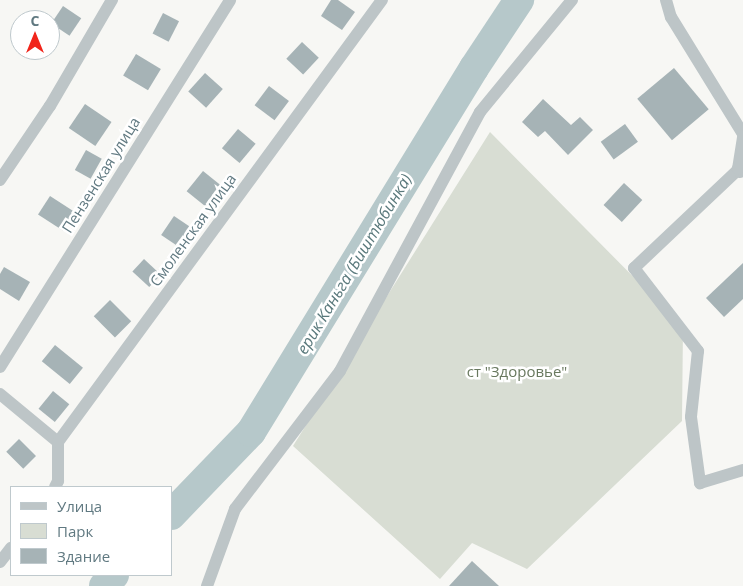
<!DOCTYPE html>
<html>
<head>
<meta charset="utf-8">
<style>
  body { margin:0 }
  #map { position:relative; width:743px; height:586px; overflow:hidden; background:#f7f7f4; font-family:"Open Sans",sans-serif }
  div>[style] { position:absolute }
  .green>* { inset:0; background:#d8ddd3 }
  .river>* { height:30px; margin:-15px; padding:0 15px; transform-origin:15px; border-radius:15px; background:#b6c8ca }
  .building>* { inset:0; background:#a6b3b6; transform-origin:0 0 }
  .minor>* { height:12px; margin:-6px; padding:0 6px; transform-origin:6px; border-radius:6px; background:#bdc5c7 }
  span { translate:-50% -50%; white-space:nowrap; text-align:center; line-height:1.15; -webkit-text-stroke:5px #fff; paint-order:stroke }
  .street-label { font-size:15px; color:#607981 }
  .park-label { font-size:15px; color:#69795f }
  .water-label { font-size:16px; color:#5a797c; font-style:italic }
  .legend { position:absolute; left:10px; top:486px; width:162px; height:90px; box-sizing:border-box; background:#fff; border:1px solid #bfc9cd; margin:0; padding:6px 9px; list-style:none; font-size:15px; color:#607981 }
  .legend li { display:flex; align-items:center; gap:10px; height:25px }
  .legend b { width:25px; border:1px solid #bfc9cd }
  .north { position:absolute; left:10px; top:10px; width:50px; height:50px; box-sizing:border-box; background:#fff; border:1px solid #bfc9cd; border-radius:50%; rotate:0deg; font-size:14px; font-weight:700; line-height:20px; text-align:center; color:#607981 }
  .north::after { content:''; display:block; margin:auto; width:18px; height:22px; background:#f1251b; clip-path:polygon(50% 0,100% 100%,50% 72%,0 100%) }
</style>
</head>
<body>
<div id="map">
  <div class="green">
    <div style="clip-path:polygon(490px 132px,683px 327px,682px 421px,527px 569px,472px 543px,440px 579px,293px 446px)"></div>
  </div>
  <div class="river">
    <div style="left:171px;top:515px;width:115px;rotate:-46.1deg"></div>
    <div style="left:251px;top:432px;width:427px;rotate:-58.5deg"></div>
    <div style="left:474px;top:68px;width:82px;rotate:-56.5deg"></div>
    <div style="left:104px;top:586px;width:15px;rotate:-48deg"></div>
  </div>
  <div class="building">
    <div style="clip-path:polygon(331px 0,338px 0,355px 12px,342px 30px,321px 16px)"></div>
    <div style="left:63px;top:6px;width:22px;height:21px;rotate:34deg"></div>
    <div style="left:163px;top:13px;width:18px;height:23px;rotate:27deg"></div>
    <div style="left:302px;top:42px;width:23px;height:23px;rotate:43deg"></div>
    <div style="left:136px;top:54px;width:29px;height:25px;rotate:31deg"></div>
    <div style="left:674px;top:68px;width:54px;height:48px;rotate:50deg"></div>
    <div style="left:205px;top:73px;width:24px;height:25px;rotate:42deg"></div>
    <div style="left:269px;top:86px;width:25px;height:24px;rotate:37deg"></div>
    <div style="clip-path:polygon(543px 99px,571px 125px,580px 117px,593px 130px,568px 155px,545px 131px,538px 137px,522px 122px)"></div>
    <div style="left:85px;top:104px;width:32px;height:29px;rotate:34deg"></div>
    <div style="left:625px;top:124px;width:22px;height:30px;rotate:54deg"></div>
    <div style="left:238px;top:129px;width:23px;height:25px;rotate:40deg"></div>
    <div style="left:86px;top:150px;width:18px;height:23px;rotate:29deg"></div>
    <div style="left:203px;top:171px;width:28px;height:26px;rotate:39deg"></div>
    <div style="left:624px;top:183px;width:25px;height:30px;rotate:43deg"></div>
    <div style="left:50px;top:196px;width:30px;height:22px;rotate:33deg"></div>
    <div style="left:174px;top:216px;width:22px;height:23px;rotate:34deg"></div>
    <div style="left:144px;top:259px;width:23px;height:17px;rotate:43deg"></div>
    <div style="clip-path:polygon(743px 263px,743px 299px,724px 317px,706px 298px)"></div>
    <div style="clip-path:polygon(4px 267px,30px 282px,19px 301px,0 289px,0 274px)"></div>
    <div style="left:110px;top:300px;width:30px;height:23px;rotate:45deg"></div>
    <div style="left:55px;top:345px;width:36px;height:21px;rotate:39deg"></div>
    <div style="left:53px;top:391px;width:21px;height:23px;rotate:39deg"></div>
    <div style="left:19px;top:439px;width:24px;height:18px;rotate:45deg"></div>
    <div style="clip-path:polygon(472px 561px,499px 586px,449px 586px)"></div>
  </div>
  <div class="minor">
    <div style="left:666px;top:0;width:18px;rotate:74deg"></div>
    <div style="left:671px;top:17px;width:137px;rotate:58.4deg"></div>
    <div style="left:743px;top:165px;width:150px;rotate:136.6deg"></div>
    <div style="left:634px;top:268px;width:105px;rotate:52.4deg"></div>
    <div style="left:698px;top:351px;width:66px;rotate:96.1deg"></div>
    <div style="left:691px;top:417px;width:67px;rotate:82.2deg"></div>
    <div style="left:700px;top:483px;width:45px;rotate:-16.8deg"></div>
    <div style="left:740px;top:172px;width:4px;rotate:-124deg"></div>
    <div style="left:738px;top:169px;width:33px;rotate:-81deg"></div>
    <div style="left:0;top:180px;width:89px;rotate:-56deg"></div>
    <div style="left:50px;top:106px;width:123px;rotate:-59.7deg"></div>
    <div style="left:0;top:367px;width:433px;rotate:-57.9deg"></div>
    <div style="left:0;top:394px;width:75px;rotate:39.6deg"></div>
    <div style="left:55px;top:487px;width:7px;rotate:-63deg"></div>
    <div style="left:58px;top:481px;width:39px;rotate:-90deg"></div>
    <div style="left:58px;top:442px;width:548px;rotate:-53.76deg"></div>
    <div style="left:0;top:562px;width:18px;rotate:-52deg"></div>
    <div style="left:207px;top:586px;width:82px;rotate:-70deg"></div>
    <div style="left:235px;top:509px;width:173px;rotate:-52.7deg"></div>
    <div style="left:340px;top:371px;width:294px;rotate:-61.6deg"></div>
    <div style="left:480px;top:112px;width:145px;rotate:-50.6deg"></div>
  </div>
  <div class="street-label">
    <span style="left:101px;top:175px;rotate:-58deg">Пензенская улица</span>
    <span style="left:193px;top:230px;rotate:-54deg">Смоленская улица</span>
  </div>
  <div class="park-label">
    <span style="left:517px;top:372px">ст "Здоровье"</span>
  </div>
  <div class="water-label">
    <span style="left:354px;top:264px;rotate:-59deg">ерик Каньга (Биштюбинка)</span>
  </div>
  <ul class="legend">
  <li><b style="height:6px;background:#bdc5c7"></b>Улица</li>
  <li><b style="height:14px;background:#d8ddd3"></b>Парк</li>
  <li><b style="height:14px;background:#a6b3b6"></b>Здание</li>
  </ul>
  <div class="north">С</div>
</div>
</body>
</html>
